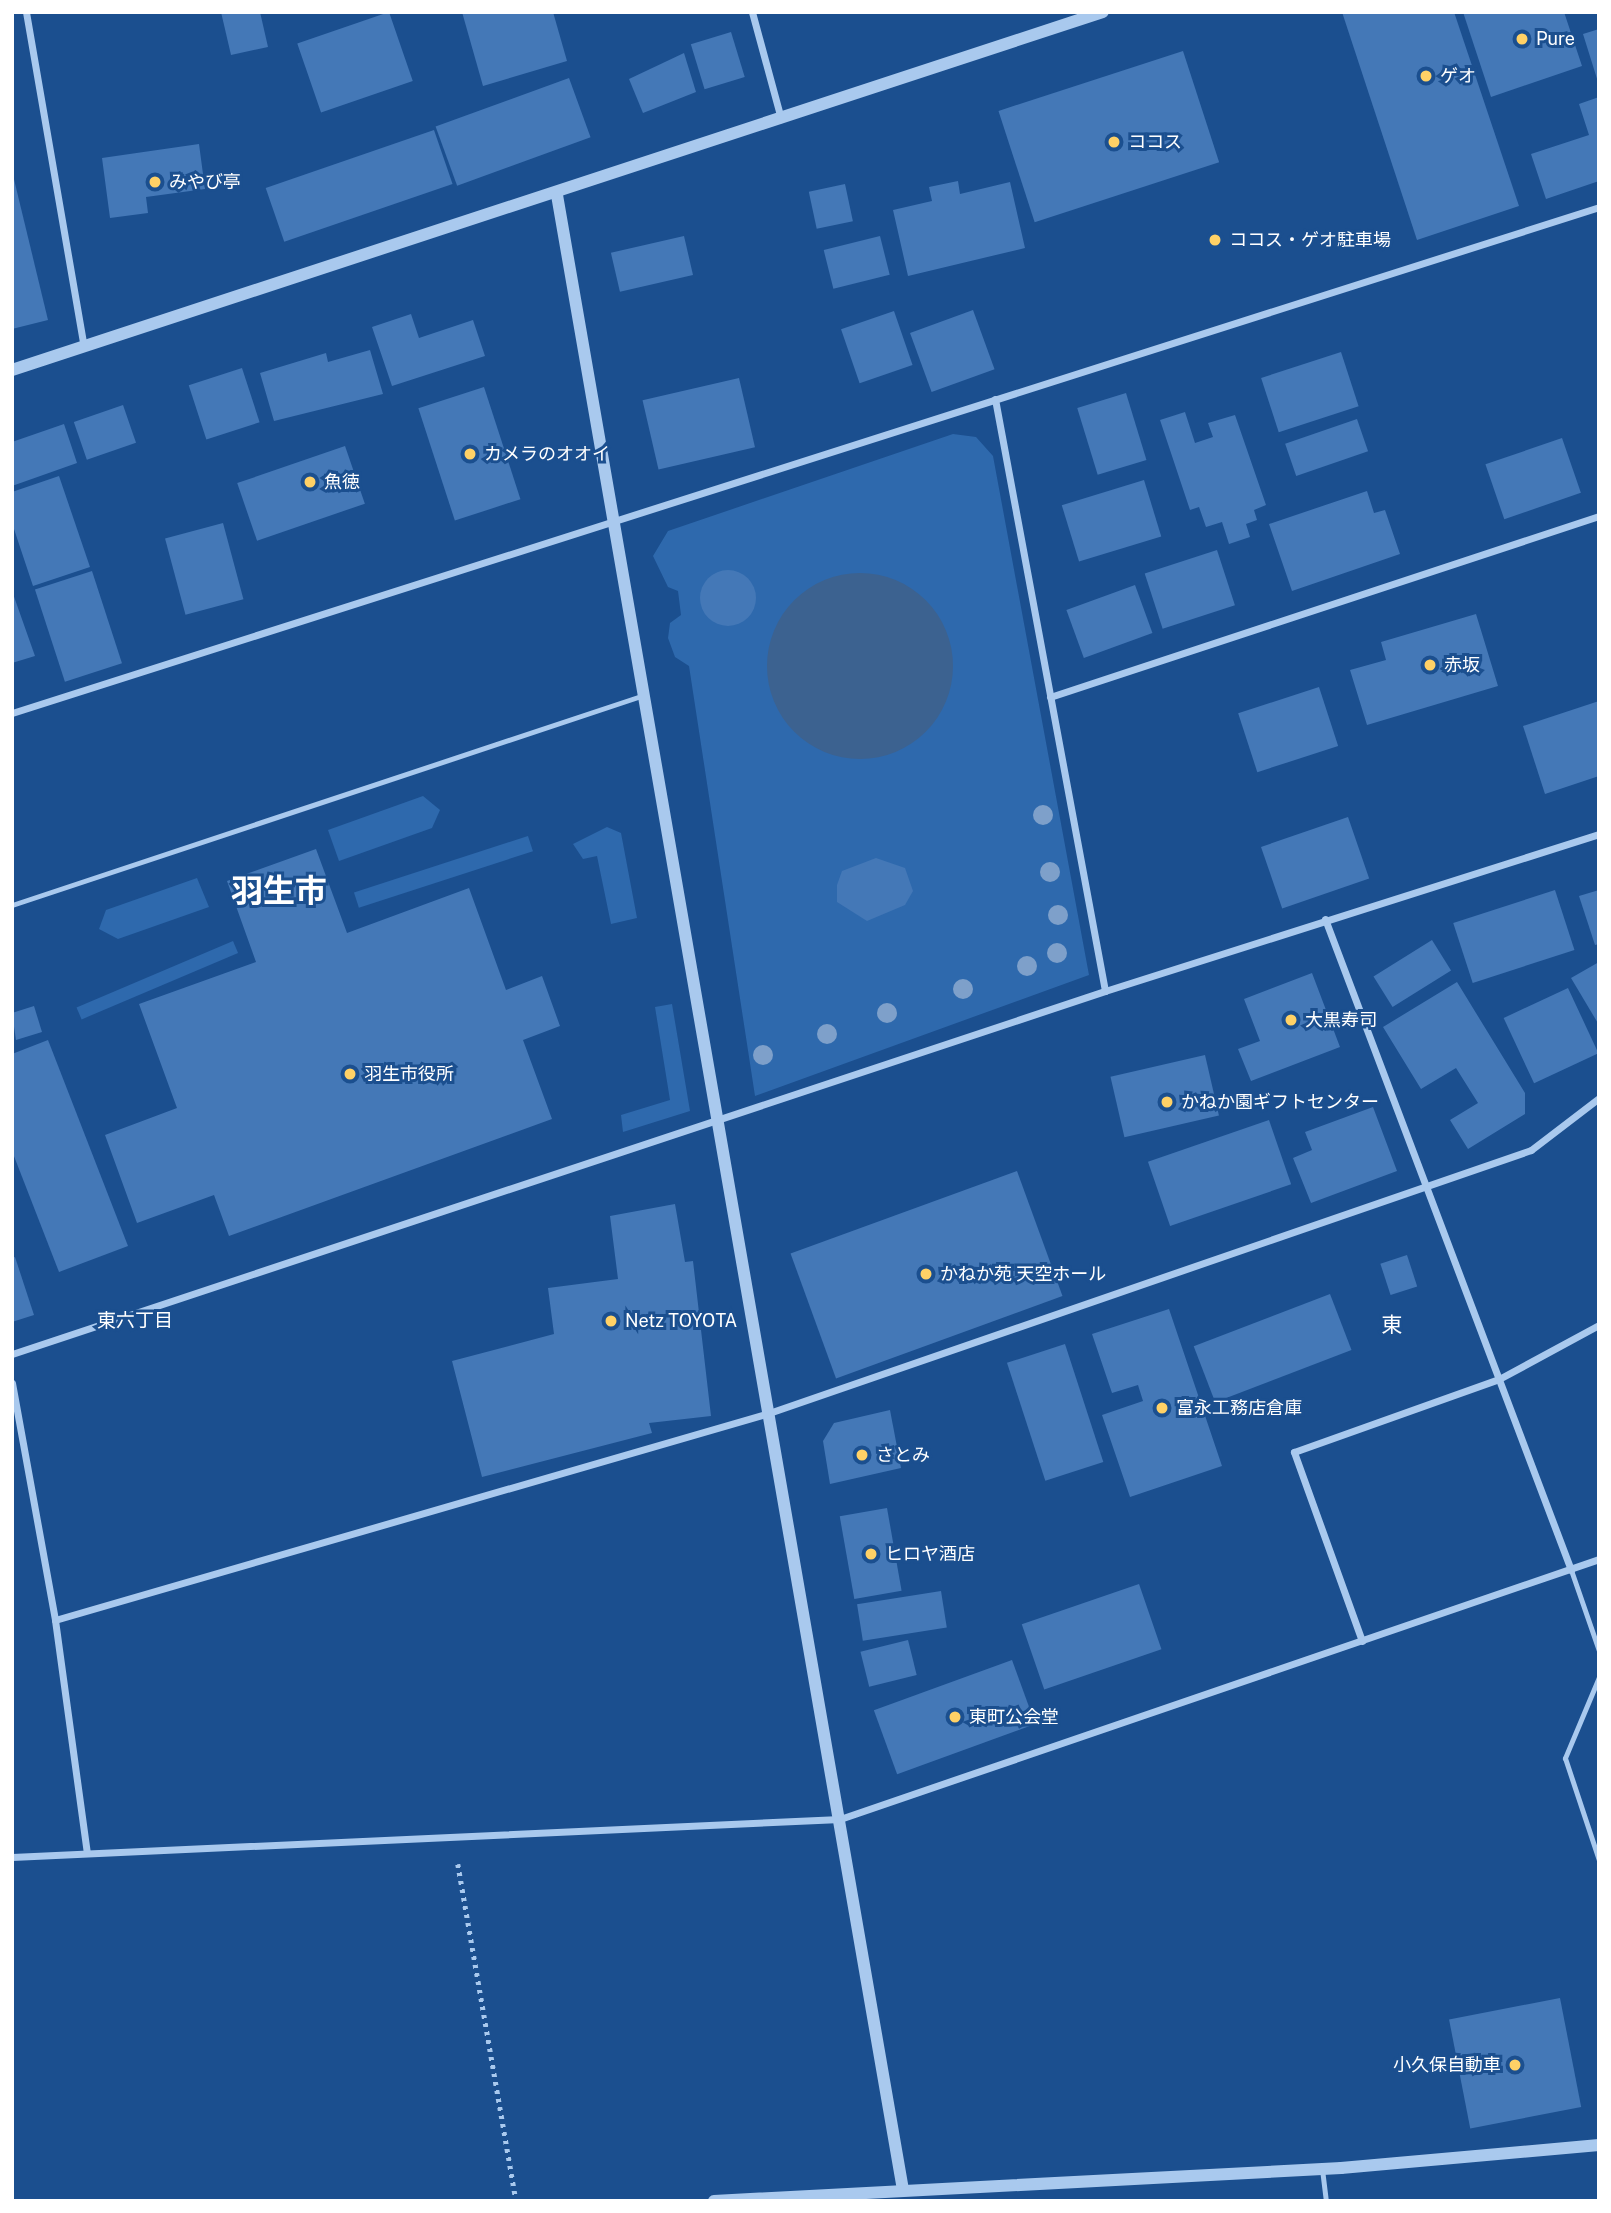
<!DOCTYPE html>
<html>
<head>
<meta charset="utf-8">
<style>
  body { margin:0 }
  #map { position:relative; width:1611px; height:2213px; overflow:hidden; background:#1b4f8f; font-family:"Public Sans","Noto Sans JP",sans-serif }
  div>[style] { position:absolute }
  .green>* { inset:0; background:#2e69ad; transform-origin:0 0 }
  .water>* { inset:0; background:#3c6290 }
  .round { border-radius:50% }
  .building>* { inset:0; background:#4478b7; transform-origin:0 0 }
  .path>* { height:4.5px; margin-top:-2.25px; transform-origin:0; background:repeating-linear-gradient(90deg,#a9c9ee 0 3.5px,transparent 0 8.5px) }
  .service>* { height:5px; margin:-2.5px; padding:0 2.5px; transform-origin:2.5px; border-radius:2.5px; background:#a9c9ee }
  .minor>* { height:7px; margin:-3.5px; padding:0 3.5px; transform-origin:3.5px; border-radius:3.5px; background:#a9c9ee }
  .tertiary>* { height:12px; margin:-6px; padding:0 6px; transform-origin:6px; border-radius:6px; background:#a9c9ee }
  .trees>* { width:20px; height:20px; margin:-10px; border-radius:50%; background:#7ea0ca }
  .dots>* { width:19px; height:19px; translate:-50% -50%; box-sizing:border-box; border:4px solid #1b4f8f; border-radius:50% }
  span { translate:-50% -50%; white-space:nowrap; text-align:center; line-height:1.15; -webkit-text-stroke:6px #1b4f8f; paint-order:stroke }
  .poi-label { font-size:18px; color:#fff }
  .left { translate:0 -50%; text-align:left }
  .right { translate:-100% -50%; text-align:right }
  .neighbourhood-label { font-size:19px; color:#fff }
  .quarter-label { font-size:21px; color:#fff }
  .town-label { font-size:32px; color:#fff; font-weight:700 }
  .frame { position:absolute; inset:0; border:14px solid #fff; pointer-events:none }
</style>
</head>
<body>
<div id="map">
  <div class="green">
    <div style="clip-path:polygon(953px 434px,976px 437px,993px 456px,1089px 975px,755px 1096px,689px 666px,675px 657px,668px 638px,670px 623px,681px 615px,678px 591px,668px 587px,653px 556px,668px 531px)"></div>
    <div style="clip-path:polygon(423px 796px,440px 810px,432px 828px,339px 861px,328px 830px)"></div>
    <div style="clip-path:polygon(607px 827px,621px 833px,637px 918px,611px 924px,597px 856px,583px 859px,573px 844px)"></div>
    <div style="left:528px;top:836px;width:16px;height:183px;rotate:72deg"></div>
    <div style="clip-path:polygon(197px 878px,209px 907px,118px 939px,99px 929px,106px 910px)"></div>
    <div style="left:233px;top:941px;width:13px;height:170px;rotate:67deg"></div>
    <div style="clip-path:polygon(672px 1004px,690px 1111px,623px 1132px,621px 1115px,670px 1100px,655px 1007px)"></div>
  </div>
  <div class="water">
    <div class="round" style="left:767px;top:573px;width:186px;height:186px"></div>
  </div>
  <div class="building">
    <div style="clip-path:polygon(221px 12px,260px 12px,268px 47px,231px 55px)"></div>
    <div style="left:389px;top:12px;width:73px;height:97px;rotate:71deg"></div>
    <div style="clip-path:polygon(462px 12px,553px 12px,567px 61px,483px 86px)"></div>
    <div style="clip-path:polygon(1342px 12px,1454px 12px,1519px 206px,1417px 240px)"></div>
    <div style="clip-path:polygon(1463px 12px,1564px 12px,1582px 66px,1491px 97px)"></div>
    <div style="clip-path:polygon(1599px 29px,1599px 82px,1598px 82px,1583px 34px)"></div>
    <div style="left:731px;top:32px;width:47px;height:42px;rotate:73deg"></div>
    <div style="left:1183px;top:51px;width:117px;height:194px;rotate:72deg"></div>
    <div style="clip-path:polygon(684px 53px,696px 92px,643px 113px,629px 79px)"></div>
    <div style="left:569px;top:78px;width:63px;height:142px;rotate:70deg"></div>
    <div style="clip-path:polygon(1599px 97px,1599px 181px,1546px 199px,1531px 154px,1589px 135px,1579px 104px)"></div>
    <div style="left:434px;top:130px;width:57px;height:178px;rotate:71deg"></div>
    <div style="clip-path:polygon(199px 144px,205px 189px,146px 197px,148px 213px,110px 218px,102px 158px)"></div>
    <div style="clip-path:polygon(12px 171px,48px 320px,12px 329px)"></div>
    <div style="clip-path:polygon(958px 181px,960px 194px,1010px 182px,1025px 248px,908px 276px,893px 210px,932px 201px,929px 187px)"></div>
    <div style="left:845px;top:184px;width:38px;height:37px;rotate:78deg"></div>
    <div style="left:684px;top:236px;width:40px;height:75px;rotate:77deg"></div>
    <div style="left:880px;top:236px;width:40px;height:58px;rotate:76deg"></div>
    <div style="left:973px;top:310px;width:63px;height:67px;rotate:70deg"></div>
    <div style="left:894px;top:311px;width:57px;height:56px;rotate:71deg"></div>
    <div style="clip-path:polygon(411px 314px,419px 338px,473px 320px,485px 356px,392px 386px,372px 327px)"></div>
    <div style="clip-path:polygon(370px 350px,383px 394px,274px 421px,260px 373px,326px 353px,328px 362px)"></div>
    <div style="left:1341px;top:352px;width:57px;height:84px;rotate:72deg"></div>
    <div style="left:242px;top:368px;width:57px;height:56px;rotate:72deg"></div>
    <div style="left:739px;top:378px;width:71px;height:99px;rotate:77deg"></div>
    <div style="left:484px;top:387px;width:118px;height:69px;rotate:72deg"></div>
    <div style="left:1126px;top:393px;width:70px;height:51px;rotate:73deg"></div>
    <div style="left:123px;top:405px;width:40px;height:52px;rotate:71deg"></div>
    <div style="clip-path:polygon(1185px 412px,1195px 443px,1213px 437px,1208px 423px,1235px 415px,1266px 505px,1254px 510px,1257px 520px,1246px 524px,1250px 537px,1229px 544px,1222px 522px,1206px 527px,1199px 507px,1190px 510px,1160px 420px)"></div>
    <div style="left:1357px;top:419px;width:34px;height:76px;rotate:71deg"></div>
    <div style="clip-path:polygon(64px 424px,77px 463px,12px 486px,12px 442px)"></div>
    <div style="left:1562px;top:438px;width:58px;height:81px;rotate:71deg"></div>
    <div style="left:345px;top:446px;width:61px;height:114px;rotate:71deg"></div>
    <div style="clip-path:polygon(59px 476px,90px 567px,33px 586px,12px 523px,12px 492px)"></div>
    <div style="left:1144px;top:480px;width:59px;height:86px;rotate:73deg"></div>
    <div style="clip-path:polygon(1367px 491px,1374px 513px,1385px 510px,1400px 554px,1292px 591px,1269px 524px)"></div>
    <div style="left:223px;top:523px;width:79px;height:60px;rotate:75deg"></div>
    <div style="left:1217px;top:550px;width:58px;height:76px;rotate:72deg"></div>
    <div class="round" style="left:700px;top:570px;width:56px;height:56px"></div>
    <div style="left:92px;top:571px;width:97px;height:60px;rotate:72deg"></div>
    <div style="left:1135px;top:585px;width:51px;height:73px;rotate:70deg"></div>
    <div style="clip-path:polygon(12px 591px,35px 656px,12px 663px)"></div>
    <div style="clip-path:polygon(1476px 614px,1498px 686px,1367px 725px,1350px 670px,1386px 660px,1381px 642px)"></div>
    <div style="left:1319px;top:687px;width:62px;height:85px;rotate:72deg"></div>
    <div style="clip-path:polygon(1599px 701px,1599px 776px,1545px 794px,1523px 726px)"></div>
    <div style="left:1348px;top:817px;width:65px;height:92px;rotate:71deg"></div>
    <div style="clip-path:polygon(316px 849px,347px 933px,469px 888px,506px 990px,542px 976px,560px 1026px,523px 1040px,552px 1119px,229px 1236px,214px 1195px,137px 1223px,105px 1135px,177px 1108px,139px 1004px,256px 962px,227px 881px)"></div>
    <div style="clip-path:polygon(876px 858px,905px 868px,913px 891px,905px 905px,867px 921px,837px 902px,837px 885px,842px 871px)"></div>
    <div style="left:1555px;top:890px;width:63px;height:107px;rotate:72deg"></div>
    <div style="clip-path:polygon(1599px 890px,1599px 944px,1595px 945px,1579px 896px)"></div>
    <div style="left:1432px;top:940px;width:36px;height:69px;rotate:58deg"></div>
    <div style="clip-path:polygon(1599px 962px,1599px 1025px,1571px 978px)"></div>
    <div style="clip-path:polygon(1312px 973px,1340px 1047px,1251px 1081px,1238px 1049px,1260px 1041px,1244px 999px)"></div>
    <div style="clip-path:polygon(1457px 982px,1525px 1093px,1525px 1114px,1468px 1149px,1450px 1120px,1478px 1103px,1456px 1068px,1421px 1089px,1383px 1027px)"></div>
    <div style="left:1568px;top:988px;width:72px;height:71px;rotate:65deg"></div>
    <div style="clip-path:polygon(34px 1006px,42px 1032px,16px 1040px,12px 1013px)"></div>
    <div style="clip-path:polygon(48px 1040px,128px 1246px,59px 1272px,12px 1151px,12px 1054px)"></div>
    <div style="left:1205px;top:1055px;width:62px;height:97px;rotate:77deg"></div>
    <div style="clip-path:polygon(1373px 1107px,1397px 1171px,1311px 1203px,1293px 1158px,1312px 1150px,1305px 1132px)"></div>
    <div style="left:1269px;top:1120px;width:68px;height:128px;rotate:71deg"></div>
    <div style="left:1017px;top:1171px;width:133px;height:241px;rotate:70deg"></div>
    <div style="clip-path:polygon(675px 1204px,685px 1262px,693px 1261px,711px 1416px,649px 1423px,652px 1433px,482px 1477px,452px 1361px,554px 1334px,548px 1288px,618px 1279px,610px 1216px)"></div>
    <div style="left:1407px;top:1255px;width:33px;height:28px;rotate:72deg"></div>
    <div style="clip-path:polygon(15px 1257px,34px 1315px,12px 1322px,12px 1258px)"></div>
    <div style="left:1330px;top:1294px;width:60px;height:146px;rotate:69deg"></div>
    <div style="clip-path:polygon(1169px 1309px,1222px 1466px,1130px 1497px,1102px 1415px,1143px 1401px,1138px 1385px,1112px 1393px,1092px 1334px)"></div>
    <div style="left:1065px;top:1344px;width:124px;height:61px;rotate:72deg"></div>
    <div style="clip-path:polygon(890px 1410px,901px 1468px,830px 1484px,823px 1441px,834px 1423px)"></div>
    <div style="left:887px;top:1508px;width:84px;height:48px;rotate:80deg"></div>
    <div style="left:1139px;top:1584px;width:69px;height:124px;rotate:71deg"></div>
    <div style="left:941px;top:1591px;width:37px;height:85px;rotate:81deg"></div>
    <div style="left:908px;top:1640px;width:36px;height:49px;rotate:76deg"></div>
    <div style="left:1012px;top:1660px;width:68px;height:147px;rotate:70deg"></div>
    <div style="left:1560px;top:1998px;width:111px;height:113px;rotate:79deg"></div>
  </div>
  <div class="path">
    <div style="left:458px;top:1864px;width:342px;rotate:80.2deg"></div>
  </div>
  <div class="service">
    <div style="left:12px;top:905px;width:666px;rotate:-18.38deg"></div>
    <div style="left:1571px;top:1570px;width:86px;rotate:70.9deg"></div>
    <div style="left:1599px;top:1677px;width:88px;rotate:112.8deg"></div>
    <div style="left:1565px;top:1758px;width:108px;rotate:71.6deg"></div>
    <div style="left:1322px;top:2169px;width:32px;rotate:83deg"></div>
  </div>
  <div class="minor">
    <div style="left:26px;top:12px;width:340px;rotate:80.2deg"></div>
    <div style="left:752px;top:12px;width:111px;rotate:74.8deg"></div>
    <div style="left:995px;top:399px;width:602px;rotate:79.47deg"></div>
    <div style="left:1050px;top:697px;width:578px;rotate:-18.25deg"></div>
    <div style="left:12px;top:713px;width:1666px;rotate:-17.68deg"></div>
    <div style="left:1325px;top:919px;width:696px;rotate:69.3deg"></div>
    <div style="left:12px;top:1354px;width:1152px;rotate:-18.37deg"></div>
    <div style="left:1105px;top:991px;width:518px;rotate:-17.63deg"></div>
    <div style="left:12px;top:1383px;width:241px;rotate:79.7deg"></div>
    <div style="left:55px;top:1620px;width:235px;rotate:82.2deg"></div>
    <div style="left:55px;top:1620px;width:743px;rotate:-16.17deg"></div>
    <div style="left:769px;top:1413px;width:806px;rotate:-19.04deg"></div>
    <div style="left:1531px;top:1150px;width:86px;rotate:-37.4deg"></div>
    <div style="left:1362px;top:1641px;width:201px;rotate:-109.8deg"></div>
    <div style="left:1294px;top:1452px;width:218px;rotate:-19.6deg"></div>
    <div style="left:1499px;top:1379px;width:114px;rotate:-28.4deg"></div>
    <div style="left:12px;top:1857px;width:829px;rotate:-2.63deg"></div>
    <div style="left:840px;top:1819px;width:802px;rotate:-18.91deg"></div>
  </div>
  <div class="tertiary">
    <div style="left:557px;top:195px;width:2024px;rotate:80.16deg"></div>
    <div style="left:12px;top:370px;width:1148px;rotate:-18.17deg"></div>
    <div style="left:714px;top:2201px;width:628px;rotate:-3.01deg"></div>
    <div style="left:1341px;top:2168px;width:259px;rotate:-5.1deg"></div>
  </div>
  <div class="trees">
    <div style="left:1043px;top:815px"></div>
    <div style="left:1050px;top:872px"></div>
    <div style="left:1058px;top:915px"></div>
    <div style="left:1057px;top:953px"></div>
    <div style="left:1027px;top:966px"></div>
    <div style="left:963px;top:989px"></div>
    <div style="left:887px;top:1013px"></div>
    <div style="left:827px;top:1034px"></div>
    <div style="left:763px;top:1055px"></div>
  </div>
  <div class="dots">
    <div style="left:1522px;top:39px;background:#ffd166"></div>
    <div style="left:1426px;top:76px;background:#ffd166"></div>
    <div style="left:1114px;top:142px;background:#ffd166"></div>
    <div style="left:155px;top:182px;background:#ffd166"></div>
    <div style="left:1215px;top:240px;background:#ffd166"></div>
    <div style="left:470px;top:454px;background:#ffd166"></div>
    <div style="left:310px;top:482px;background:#ffd166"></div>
    <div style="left:1430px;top:665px;background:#ffd166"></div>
    <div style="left:1291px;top:1020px;background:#ffd166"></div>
    <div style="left:350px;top:1074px;background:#ffd166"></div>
    <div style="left:1167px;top:1102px;background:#ffd166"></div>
    <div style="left:926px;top:1274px;background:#ffd166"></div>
    <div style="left:611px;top:1321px;background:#ffd166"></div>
    <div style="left:1162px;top:1408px;background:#ffd166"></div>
    <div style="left:862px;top:1455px;background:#ffd166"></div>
    <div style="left:871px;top:1554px;background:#ffd166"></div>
    <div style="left:955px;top:1717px;background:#ffd166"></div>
    <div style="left:1515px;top:2065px;background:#ffd166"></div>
  </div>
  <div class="poi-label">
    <span class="left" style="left:1536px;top:39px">Pure</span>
    <span class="left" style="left:1440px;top:76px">ゲオ</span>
    <span class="left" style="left:1128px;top:142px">ココス</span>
    <span class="left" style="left:169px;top:182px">みやび亭</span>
    <span class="left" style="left:1229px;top:240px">ココス・ゲオ駐車場</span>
    <span class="left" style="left:484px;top:454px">カメラのオオイ</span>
    <span class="left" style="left:324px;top:482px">魚徳</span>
    <span class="left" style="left:1444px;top:665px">赤坂</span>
    <span class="left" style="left:1305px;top:1020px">大黒寿司</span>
    <span class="left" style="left:364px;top:1074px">羽生市役所</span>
    <span class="left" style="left:1181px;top:1102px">かねか園ギフトセンター</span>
    <span class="left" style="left:940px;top:1274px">かねか苑 天空ホール</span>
    <span class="left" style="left:625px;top:1321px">Netz TOYOTA</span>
    <span class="left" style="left:1176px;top:1408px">富永工務店倉庫</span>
    <span class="left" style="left:876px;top:1455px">さとみ</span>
    <span class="left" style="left:885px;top:1554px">ヒロヤ酒店</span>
    <span class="left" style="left:969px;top:1717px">東町公会堂</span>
    <span class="right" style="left:1501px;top:2065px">小久保自動車</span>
  </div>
  <div class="neighbourhood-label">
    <span style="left:135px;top:1321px">東六丁目</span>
  </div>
  <div class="quarter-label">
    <span style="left:1392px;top:1325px">東</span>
  </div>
  <div class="town-label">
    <span style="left:279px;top:891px">羽生市</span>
  </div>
  <div class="frame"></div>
</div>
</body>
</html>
